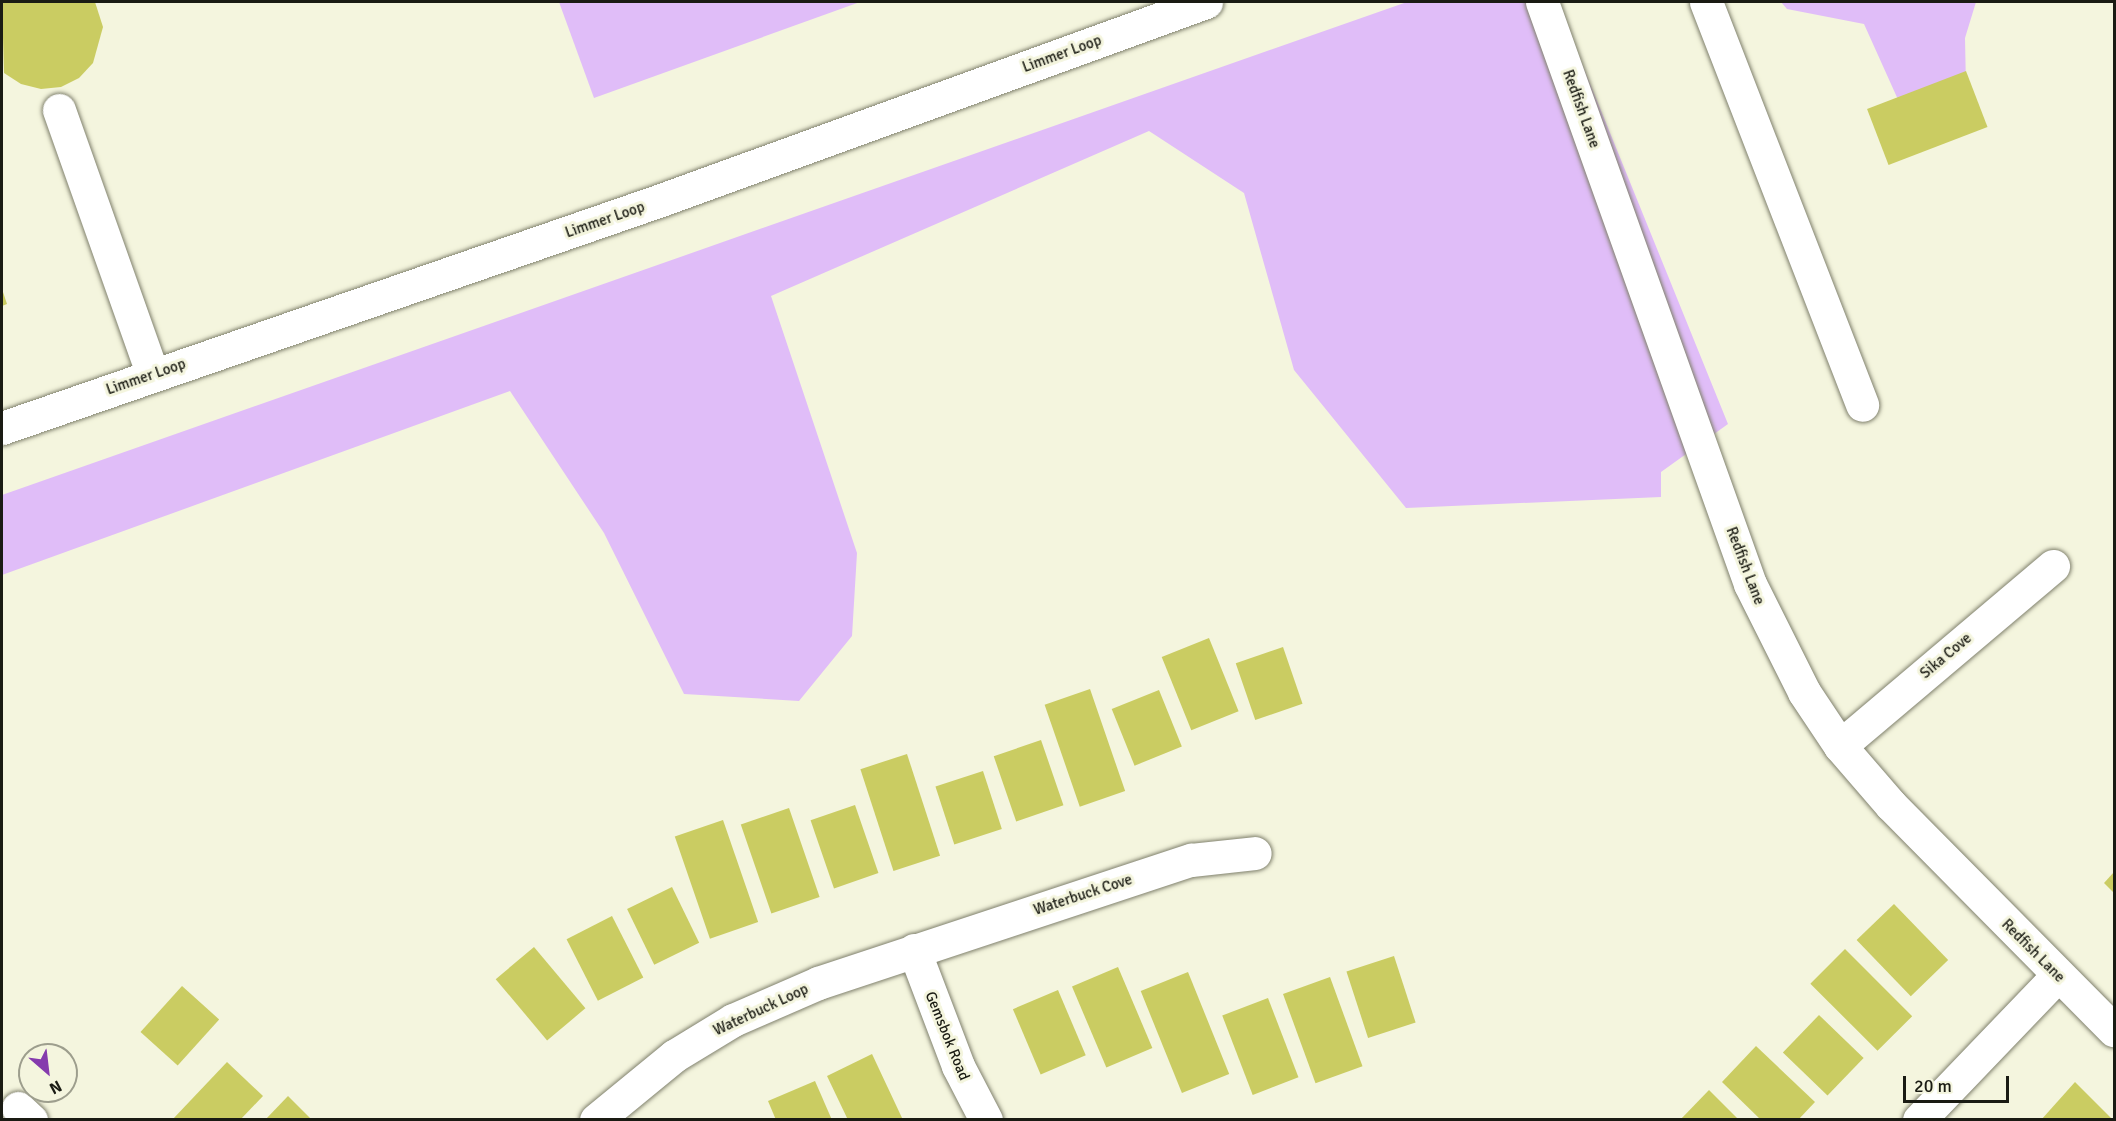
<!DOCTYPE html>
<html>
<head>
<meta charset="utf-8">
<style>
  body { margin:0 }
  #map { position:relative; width:2116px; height:1121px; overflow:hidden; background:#f4f5de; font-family:Signika,sans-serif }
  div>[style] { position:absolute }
  .green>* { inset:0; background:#e0bdf8 }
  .building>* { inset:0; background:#cacc62; transform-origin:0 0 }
  .roads { filter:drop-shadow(0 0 2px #80816d) drop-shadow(0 0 2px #80816d) }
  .minor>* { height:33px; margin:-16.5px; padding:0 16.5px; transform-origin:16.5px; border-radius:16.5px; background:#fff }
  span { translate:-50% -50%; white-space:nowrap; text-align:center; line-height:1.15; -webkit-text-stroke:6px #f4f5de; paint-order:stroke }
  .street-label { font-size:15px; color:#1a1b13 }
  .frame { position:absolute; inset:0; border:3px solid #1a1b13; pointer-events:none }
  .north { position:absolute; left:18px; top:1043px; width:60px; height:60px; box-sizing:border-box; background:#f4f5de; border:2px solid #9d9e8d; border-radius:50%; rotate:152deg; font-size:16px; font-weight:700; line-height:24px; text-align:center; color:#1a1b13 }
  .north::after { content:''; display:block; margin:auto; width:21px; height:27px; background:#853bad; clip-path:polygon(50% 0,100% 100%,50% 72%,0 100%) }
  .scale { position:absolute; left:1903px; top:1076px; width:106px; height:27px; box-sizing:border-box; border:3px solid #1a1b13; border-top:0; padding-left:8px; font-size:18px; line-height:21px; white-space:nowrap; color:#1a1b13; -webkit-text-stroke:4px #f4f5de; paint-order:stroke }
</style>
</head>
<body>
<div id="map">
  <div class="green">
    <div style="clip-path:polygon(559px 2px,860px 2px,594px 98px)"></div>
    <div style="clip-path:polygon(1407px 2px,1557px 2px,1728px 424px,1661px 472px,1661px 497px,1406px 508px,1294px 370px,1244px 193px,1149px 131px,771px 296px,857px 553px,852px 636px,799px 701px,684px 694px,604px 533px,510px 391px,2px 575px,2px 495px)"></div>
    <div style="clip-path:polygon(1781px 2px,1976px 2px,1965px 38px,1966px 87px,1900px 104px,1864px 24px,1787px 9px)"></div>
  </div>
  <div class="building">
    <div style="clip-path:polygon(2px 2px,95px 2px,103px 27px,93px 63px,79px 78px,61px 87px,41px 89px,21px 84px,4px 73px)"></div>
    <div style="left:1966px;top:71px;width:60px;height:106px;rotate:69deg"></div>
    <div style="clip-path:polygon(2px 289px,7px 304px,2px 306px)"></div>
    <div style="left:1209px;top:638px;width:79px;height:51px;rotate:68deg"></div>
    <div style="left:1283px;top:647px;width:60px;height:50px;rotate:71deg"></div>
    <div style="left:1090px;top:689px;width:108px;height:48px;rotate:71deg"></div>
    <div style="left:1159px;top:690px;width:61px;height:51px;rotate:68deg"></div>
    <div style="left:1041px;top:740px;width:69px;height:50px;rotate:71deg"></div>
    <div style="left:907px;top:754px;width:107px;height:49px;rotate:72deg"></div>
    <div style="left:983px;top:771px;width:61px;height:50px;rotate:72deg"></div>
    <div style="left:855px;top:805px;width:72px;height:47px;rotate:71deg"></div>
    <div style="left:789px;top:808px;width:94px;height:51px;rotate:71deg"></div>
    <div style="left:723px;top:820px;width:108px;height:51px;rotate:71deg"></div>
    <div style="clip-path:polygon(2114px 872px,2114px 893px,2104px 883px)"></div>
    <div style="left:672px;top:887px;width:62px;height:50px;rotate:64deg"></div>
    <div style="left:1894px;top:904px;width:78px;height:52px;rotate:46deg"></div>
    <div style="left:612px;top:916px;width:69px;height:51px;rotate:63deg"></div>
    <div style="left:534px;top:947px;width:80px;height:50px;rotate:50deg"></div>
    <div style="left:1845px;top:949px;width:95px;height:49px;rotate:45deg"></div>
    <div style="left:1394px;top:956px;width:70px;height:50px;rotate:72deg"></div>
    <div style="left:1118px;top:967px;width:88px;height:50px;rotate:67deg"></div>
    <div style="left:1188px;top:972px;width:110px;height:51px;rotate:68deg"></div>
    <div style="left:1330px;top:977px;width:95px;height:50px;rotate:70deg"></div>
    <div style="left:182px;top:986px;width:50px;height:62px;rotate:42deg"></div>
    <div style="left:1058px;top:990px;width:71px;height:49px;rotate:67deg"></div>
    <div style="left:1268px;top:998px;width:85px;height:49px;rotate:69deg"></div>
    <div style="left:1819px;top:1015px;width:62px;height:52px;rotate:44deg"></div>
    <div style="clip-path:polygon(1756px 1046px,1815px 1102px,1798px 1120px,1761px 1120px,1722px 1082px)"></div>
    <div style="clip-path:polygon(872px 1054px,903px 1120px,848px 1120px,827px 1076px)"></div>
    <div style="clip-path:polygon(227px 1062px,263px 1096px,240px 1120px,172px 1120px)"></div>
    <div style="clip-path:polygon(815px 1081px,832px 1120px,776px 1120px,768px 1101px)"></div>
    <div style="clip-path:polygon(2075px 1082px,2113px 1120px,2041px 1120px)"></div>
    <div style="clip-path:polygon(1709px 1090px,1739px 1120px,1680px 1120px)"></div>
    <div style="clip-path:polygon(288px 1096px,312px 1120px,265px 1120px)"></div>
  </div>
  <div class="roads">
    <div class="minor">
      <div style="left:1542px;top:2px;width:618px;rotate:70.33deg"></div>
      <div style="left:1750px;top:584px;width:121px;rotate:63.4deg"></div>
      <div style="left:1804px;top:692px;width:65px;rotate:56.3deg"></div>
      <div style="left:1840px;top:746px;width:78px;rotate:49.2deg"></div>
      <div style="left:1891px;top:805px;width:317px;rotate:45.3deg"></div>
      <div style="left:1706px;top:2px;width:432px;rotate:68.8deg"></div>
      <div style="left:59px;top:110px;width:281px;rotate:70.5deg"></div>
      <div style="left:2px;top:428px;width:697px;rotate:-19.08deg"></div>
      <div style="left:661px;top:200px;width:580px;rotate:-19.97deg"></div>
      <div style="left:1840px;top:746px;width:279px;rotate:-40.2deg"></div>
      <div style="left:914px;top:950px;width:124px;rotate:69.2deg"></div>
      <div style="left:958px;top:1066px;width:61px;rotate:62.6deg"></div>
      <div style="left:18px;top:1108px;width:18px;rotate:43deg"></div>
      <div style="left:596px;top:1120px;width:101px;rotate:-39.4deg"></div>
      <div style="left:674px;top:1056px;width:69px;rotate:-31.4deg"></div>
      <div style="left:733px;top:1020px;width:93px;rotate:-23.5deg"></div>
      <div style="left:818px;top:983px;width:393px;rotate:-18.3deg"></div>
      <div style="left:1191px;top:860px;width:64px;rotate:-6.2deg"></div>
      <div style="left:1919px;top:1120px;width:199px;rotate:-46.2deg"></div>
    </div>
  </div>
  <div class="street-label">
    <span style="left:1062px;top:54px;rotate:-20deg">Limmer Loop</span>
    <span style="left:1581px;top:109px;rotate:70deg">Redfish Lane</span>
    <span style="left:605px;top:220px;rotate:-19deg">Limmer Loop</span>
    <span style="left:146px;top:377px;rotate:-19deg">Limmer Loop</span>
    <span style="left:1745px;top:566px;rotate:69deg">Redfish Lane</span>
    <span style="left:1946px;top:656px;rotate:-40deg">Sika Cove</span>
    <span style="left:1083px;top:895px;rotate:-18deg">Waterbuck Cove</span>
    <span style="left:2033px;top:951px;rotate:45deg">Redfish Lane</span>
    <span style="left:761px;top:1010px;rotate:-25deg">Waterbuck Loop</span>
    <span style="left:947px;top:1036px;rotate:68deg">Gemsbok Road</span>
  </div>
  <div class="frame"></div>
  <div class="north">N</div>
  <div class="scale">20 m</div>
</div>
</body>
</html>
